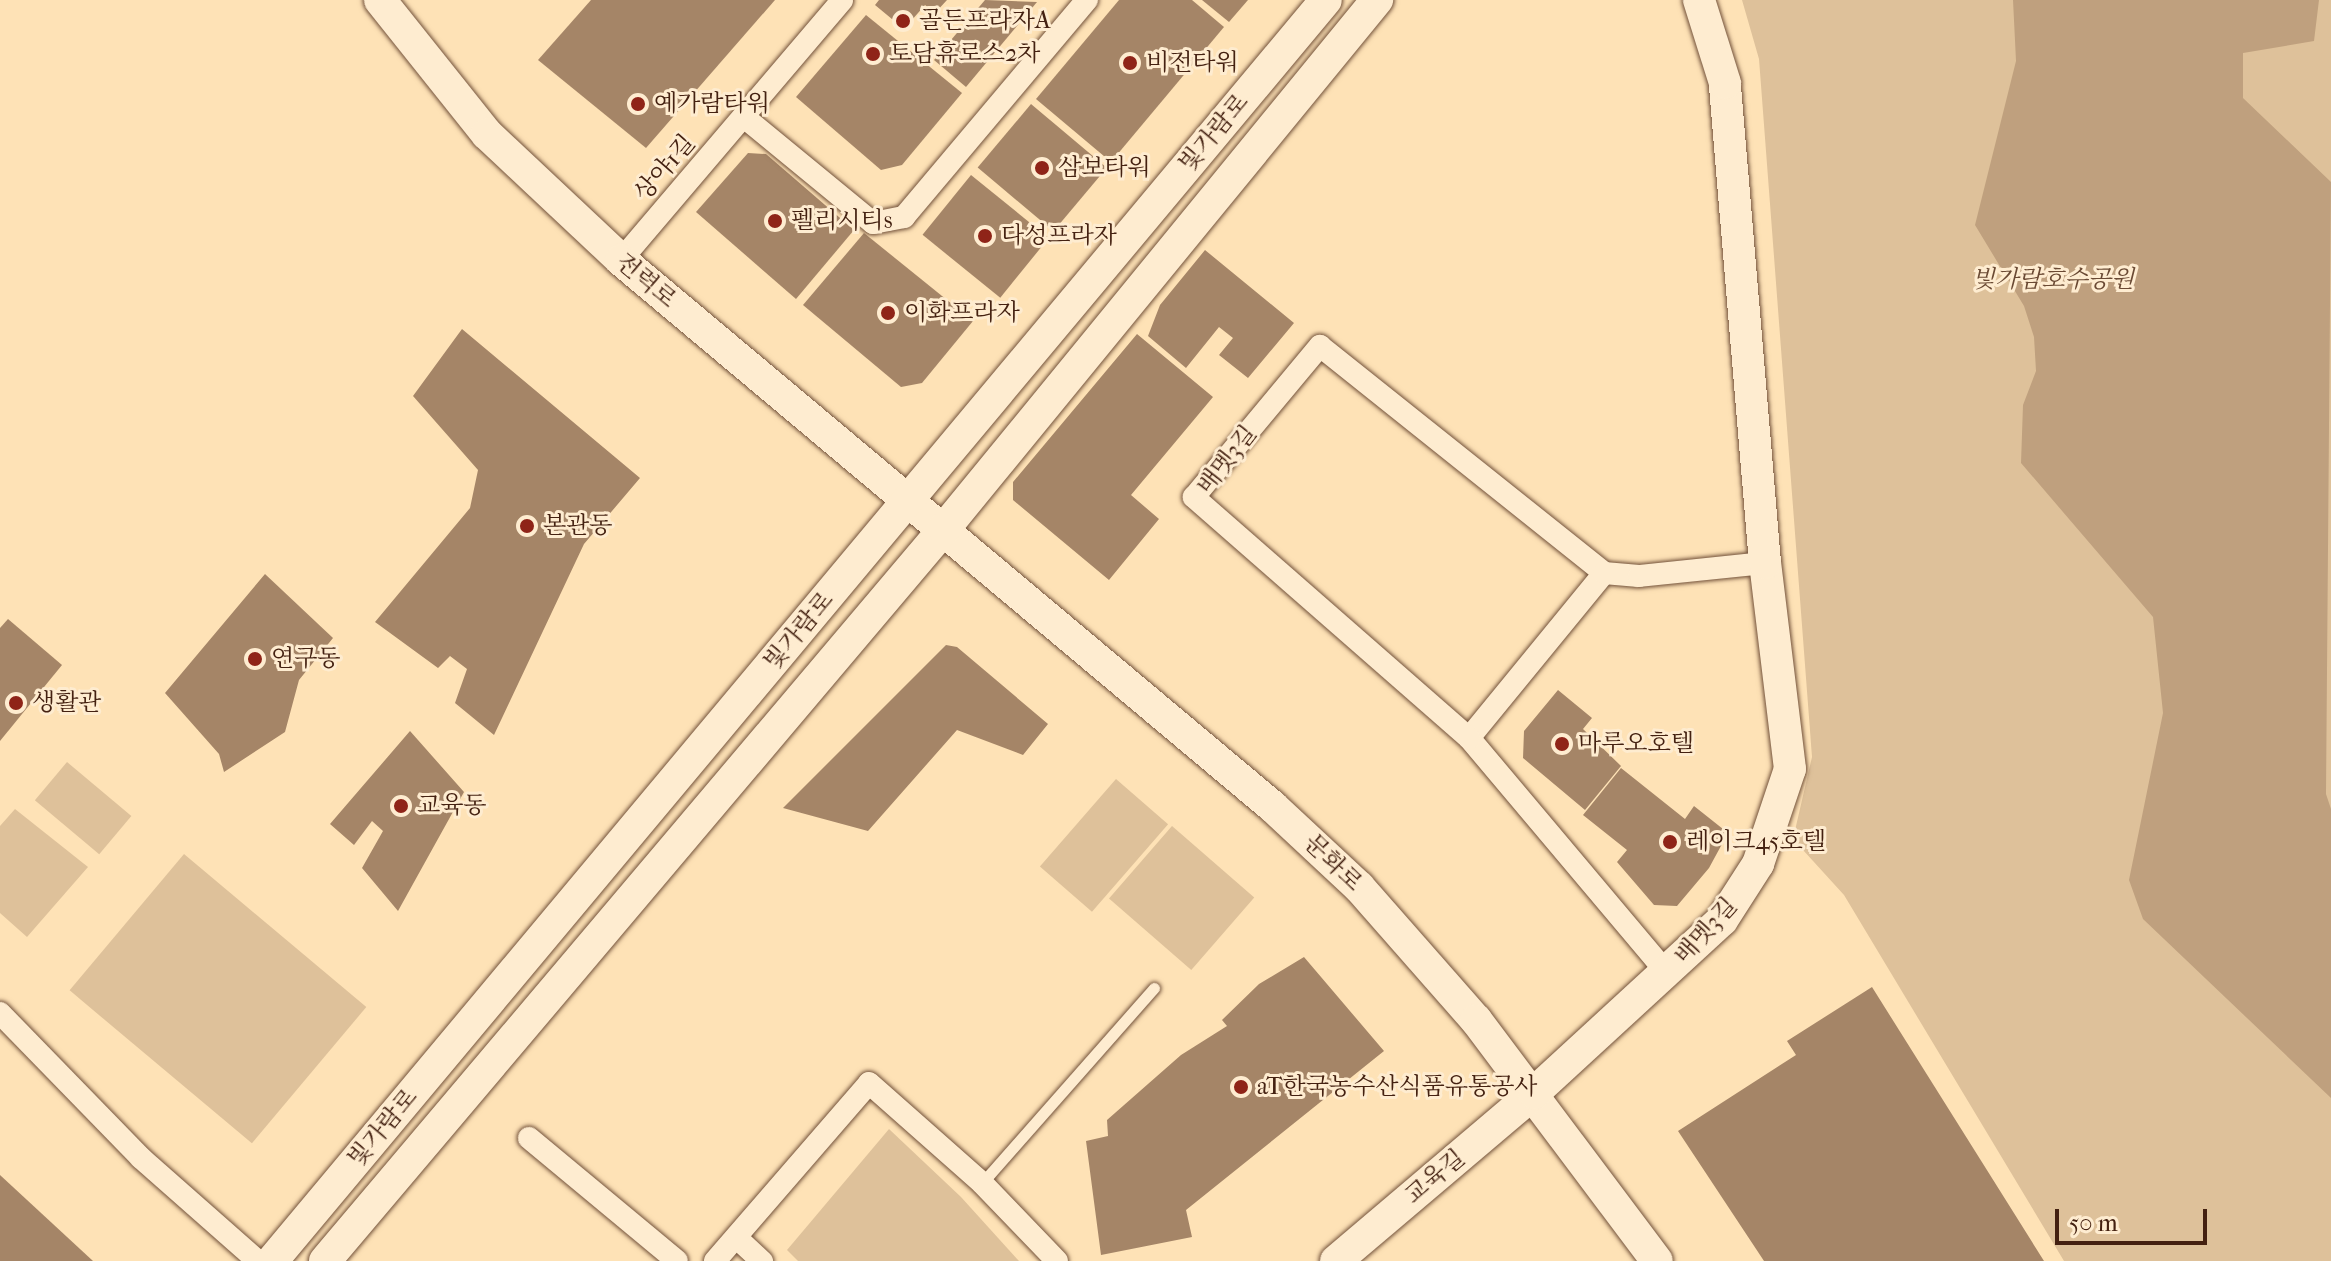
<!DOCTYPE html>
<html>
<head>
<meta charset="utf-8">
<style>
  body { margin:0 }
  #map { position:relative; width:2331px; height:1261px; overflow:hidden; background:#fee2b6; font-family:"IM FELL French Canon","Noto Serif KR",serif }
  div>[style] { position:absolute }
  .green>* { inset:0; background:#dec19a; transform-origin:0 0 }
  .water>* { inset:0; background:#bfa07e }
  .building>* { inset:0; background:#a58567; transform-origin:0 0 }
  .roads { filter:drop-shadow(0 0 2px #72513a) drop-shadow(0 0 2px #72513a) }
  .lane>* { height:11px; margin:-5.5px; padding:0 5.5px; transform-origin:5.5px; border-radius:5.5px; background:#feecd0 }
  .street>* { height:22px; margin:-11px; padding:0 11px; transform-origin:11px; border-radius:11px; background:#feecd0 }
  .secondary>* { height:32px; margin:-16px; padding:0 16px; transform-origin:16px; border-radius:16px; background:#feecd0 }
  .dots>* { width:22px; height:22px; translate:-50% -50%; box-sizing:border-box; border:4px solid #feecd0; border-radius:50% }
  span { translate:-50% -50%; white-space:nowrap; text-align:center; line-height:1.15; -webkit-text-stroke:6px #feecd0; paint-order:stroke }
  .poi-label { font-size:24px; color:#442111 }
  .left { translate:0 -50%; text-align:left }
  .street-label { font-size:24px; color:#442111 }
  .park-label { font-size:24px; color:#6a4933; font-style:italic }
  .scale { position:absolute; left:2055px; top:1209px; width:152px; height:36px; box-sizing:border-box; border:4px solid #442111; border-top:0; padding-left:10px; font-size:24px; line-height:28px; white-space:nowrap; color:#442111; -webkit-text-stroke:6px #feecd0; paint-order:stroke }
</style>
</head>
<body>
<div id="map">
  <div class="green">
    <div style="clip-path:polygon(1742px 0,2331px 0,2331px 1261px,2064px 1261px,1844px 895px,1793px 839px,1812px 757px,1759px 59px)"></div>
    <div style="left:67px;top:762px;width:84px;height:50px;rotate:40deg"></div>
    <div style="left:1116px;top:779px;width:69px;height:116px;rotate:41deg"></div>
    <div style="clip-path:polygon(15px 809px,88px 867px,27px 937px,0 913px,0 826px)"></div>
    <div style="left:1172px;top:826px;width:109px;height:96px;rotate:41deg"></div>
    <div style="left:184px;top:854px;width:238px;height:178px;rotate:40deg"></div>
    <div style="clip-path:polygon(889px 1129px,961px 1197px,1019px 1261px,798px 1261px,787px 1250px)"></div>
  </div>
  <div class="water">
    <div style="clip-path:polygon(2013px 0,2319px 0,2314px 41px,2243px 53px,2243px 98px,2331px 182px,2326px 794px,2331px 809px,2331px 1098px,2143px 919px,2129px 880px,2163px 713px,2153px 617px,2021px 463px,2023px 405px,2036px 371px,2034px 337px,2024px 306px,1975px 225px,2016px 61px)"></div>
  </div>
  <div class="building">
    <div style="clip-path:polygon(591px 0,775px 0,646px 148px,538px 60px)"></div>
    <div style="clip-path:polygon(879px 0,947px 0,935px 13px,925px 5px,904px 29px,875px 5px)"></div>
    <div style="clip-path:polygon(985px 0,1037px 2px,966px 87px,934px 60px)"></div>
    <div style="clip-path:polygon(1119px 0,1192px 0,1224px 27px,1111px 162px,1036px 99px)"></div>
    <div style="clip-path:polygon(1202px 0,1248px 0,1229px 22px)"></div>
    <div style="clip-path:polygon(866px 15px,962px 93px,902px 165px,881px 170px,796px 97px)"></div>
    <div style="left:1031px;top:104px;width:99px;height:83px;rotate:40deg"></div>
    <div style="clip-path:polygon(748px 153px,766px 154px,854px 230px,796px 299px,696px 212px)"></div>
    <div style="left:971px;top:175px;width:100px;height:77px;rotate:39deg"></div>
    <div style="clip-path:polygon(864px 233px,973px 321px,922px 383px,901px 387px,803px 305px)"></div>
    <div style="clip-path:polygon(1205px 250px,1294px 323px,1248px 378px,1219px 355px,1233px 338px,1219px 327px,1186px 368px,1148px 336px,1160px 305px)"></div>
    <div style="clip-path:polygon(462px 329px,640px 478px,584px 544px,494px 735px,455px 703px,467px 669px,450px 656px,438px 668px,375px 622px,470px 508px,478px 470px,413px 396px)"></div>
    <div style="clip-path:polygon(1137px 334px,1213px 397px,1131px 495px,1159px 519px,1109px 580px,1013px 500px,1013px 482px)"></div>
    <div style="clip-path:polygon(265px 574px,333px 638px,299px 680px,285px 732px,224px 772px,219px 754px,165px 693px)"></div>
    <div style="clip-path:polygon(8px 619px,62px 665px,0 741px,0 628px)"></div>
    <div style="clip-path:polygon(946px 645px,957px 647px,1048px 724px,1023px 755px,957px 730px,868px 831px,783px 808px)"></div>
    <div style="clip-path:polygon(1558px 690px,1592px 718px,1583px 729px,1621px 766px,1585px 810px,1523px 758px,1524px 731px)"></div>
    <div style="clip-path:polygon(410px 731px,464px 792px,398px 911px,362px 868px,383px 831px,372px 821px,354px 845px,330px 824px)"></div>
    <div style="clip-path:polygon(1621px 768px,1685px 819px,1694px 806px,1728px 833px,1709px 868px,1677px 906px,1654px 905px,1617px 862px,1627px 850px,1583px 815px)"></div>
    <div style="clip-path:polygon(1304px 957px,1384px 1051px,1186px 1210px,1192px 1237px,1101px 1255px,1086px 1141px,1108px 1136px,1107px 1120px,1181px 1055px,1227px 1026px,1222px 1020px,1259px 984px)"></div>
    <div style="clip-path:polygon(1872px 987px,2044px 1261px,1764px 1261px,1678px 1131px,1796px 1055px,1787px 1041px)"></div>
    <div style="clip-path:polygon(0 1175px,93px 1261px,0 1261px)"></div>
  </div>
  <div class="roads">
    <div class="lane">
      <div style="left:982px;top:1183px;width:260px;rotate:-48.6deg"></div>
    </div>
    <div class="street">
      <div style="left:744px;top:117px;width:167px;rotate:39.4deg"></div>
      <div style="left:873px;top:223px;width:32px;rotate:-11deg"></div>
      <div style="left:904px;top:217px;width:284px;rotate:-49.9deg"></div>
      <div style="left:621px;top:260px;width:341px;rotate:-49.6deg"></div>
      <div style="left:1469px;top:738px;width:213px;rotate:-50.7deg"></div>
      <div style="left:1667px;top:973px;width:307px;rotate:-130.1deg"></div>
      <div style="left:1469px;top:738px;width:366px;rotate:-138.8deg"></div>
      <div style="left:1194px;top:497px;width:197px;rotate:-50.2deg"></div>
      <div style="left:1320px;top:346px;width:364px;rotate:38.6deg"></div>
      <div style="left:1604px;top:573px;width:35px;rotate:5deg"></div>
      <div style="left:1639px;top:576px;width:127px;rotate:-5.9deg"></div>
      <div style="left:0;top:1013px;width:202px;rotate:45.8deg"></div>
      <div style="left:141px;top:1158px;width:156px;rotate:41.4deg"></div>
      <div style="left:529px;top:1138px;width:192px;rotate:39.7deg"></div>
      <div style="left:738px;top:1239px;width:33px;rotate:43deg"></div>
      <div style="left:715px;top:1261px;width:235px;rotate:-49.1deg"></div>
      <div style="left:869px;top:1083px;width:151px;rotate:41.5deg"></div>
      <div style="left:982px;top:1183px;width:108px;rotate:46.1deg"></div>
    </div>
    <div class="secondary">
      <div style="left:380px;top:0;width:171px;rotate:51.4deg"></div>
      <div style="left:487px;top:134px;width:184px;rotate:43.2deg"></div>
      <div style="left:621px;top:260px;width:850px;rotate:39.99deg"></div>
      <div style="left:1272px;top:806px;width:119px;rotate:43deg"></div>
      <div style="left:1359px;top:887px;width:177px;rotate:48.7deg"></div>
      <div style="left:1476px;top:1020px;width:301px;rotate:53.1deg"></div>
      <div style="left:272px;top:1261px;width:1643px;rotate:-50.11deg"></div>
      <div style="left:325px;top:1261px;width:959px;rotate:-49.78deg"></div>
      <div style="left:944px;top:529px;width:684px;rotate:-50.7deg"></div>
      <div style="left:1336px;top:1261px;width:260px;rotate:-40.3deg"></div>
      <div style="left:1534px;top:1093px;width:255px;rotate:-42.6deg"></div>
      <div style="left:1722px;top:920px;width:67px;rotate:-57.3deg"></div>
      <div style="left:1758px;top:864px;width:100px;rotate:-71.4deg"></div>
      <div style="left:1790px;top:769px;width:208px;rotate:-96.9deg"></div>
      <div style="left:1765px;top:563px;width:482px;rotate:-94.8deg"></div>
      <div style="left:1725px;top:83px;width:87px;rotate:-107.4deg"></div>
    </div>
  </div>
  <div class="dots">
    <div style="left:903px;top:21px;background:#8f2418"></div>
    <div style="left:873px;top:54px;background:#8f2418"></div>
    <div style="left:1130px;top:63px;background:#8f2418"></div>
    <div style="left:638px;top:104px;background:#8f2418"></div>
    <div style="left:1042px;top:168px;background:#8f2418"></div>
    <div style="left:775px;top:221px;background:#8f2418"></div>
    <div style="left:985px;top:236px;background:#8f2418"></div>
    <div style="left:888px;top:313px;background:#8f2418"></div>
    <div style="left:527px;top:526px;background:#8f2418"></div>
    <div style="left:255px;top:659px;background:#8f2418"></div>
    <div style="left:16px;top:703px;background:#8f2418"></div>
    <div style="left:1562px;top:744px;background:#8f2418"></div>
    <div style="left:401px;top:806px;background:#8f2418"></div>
    <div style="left:1670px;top:842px;background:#8f2418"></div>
    <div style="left:1241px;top:1087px;background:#8f2418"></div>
  </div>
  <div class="poi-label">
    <span class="left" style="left:919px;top:21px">골든프라자A</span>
    <span class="left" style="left:889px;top:54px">토담휴로스2차</span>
    <span class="left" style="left:1146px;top:63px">비전타워</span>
    <span class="left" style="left:654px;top:104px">예가람타워</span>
    <span class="left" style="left:1058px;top:168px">삼보타워</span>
    <span class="left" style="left:791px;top:221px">펠리시티s</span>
    <span class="left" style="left:1001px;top:236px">다성프라자</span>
    <span class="left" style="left:904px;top:313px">이화프라자</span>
    <span class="left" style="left:543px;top:526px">본관동</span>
    <span class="left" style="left:271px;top:659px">연구동</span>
    <span class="left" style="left:32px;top:703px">생활관</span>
    <span class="left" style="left:1578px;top:744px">마루오호텔</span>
    <span class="left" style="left:417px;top:806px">교육동</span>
    <span class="left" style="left:1686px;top:842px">레이크45호텔</span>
    <span class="left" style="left:1257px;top:1087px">aT한국농수산식품유통공사</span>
  </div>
  <div class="street-label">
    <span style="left:1214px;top:133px;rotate:-50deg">빛가람로</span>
    <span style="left:665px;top:168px;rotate:-49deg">상야1길</span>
    <span style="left:646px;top:281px;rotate:40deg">전력로</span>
    <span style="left:1227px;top:460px;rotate:-52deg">배멧3길</span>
    <span style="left:799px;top:631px;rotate:-50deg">빛가람로</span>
    <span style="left:1333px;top:863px;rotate:44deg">문화로</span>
    <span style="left:1706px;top:931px;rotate:-48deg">배멧3길</span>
    <span style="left:383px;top:1128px;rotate:-50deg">빛가람로</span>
    <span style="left:1435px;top:1177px;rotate:-40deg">교육길</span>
  </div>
  <div class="park-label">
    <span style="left:2053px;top:280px">빛가람호수공원</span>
  </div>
  <div class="scale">50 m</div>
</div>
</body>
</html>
